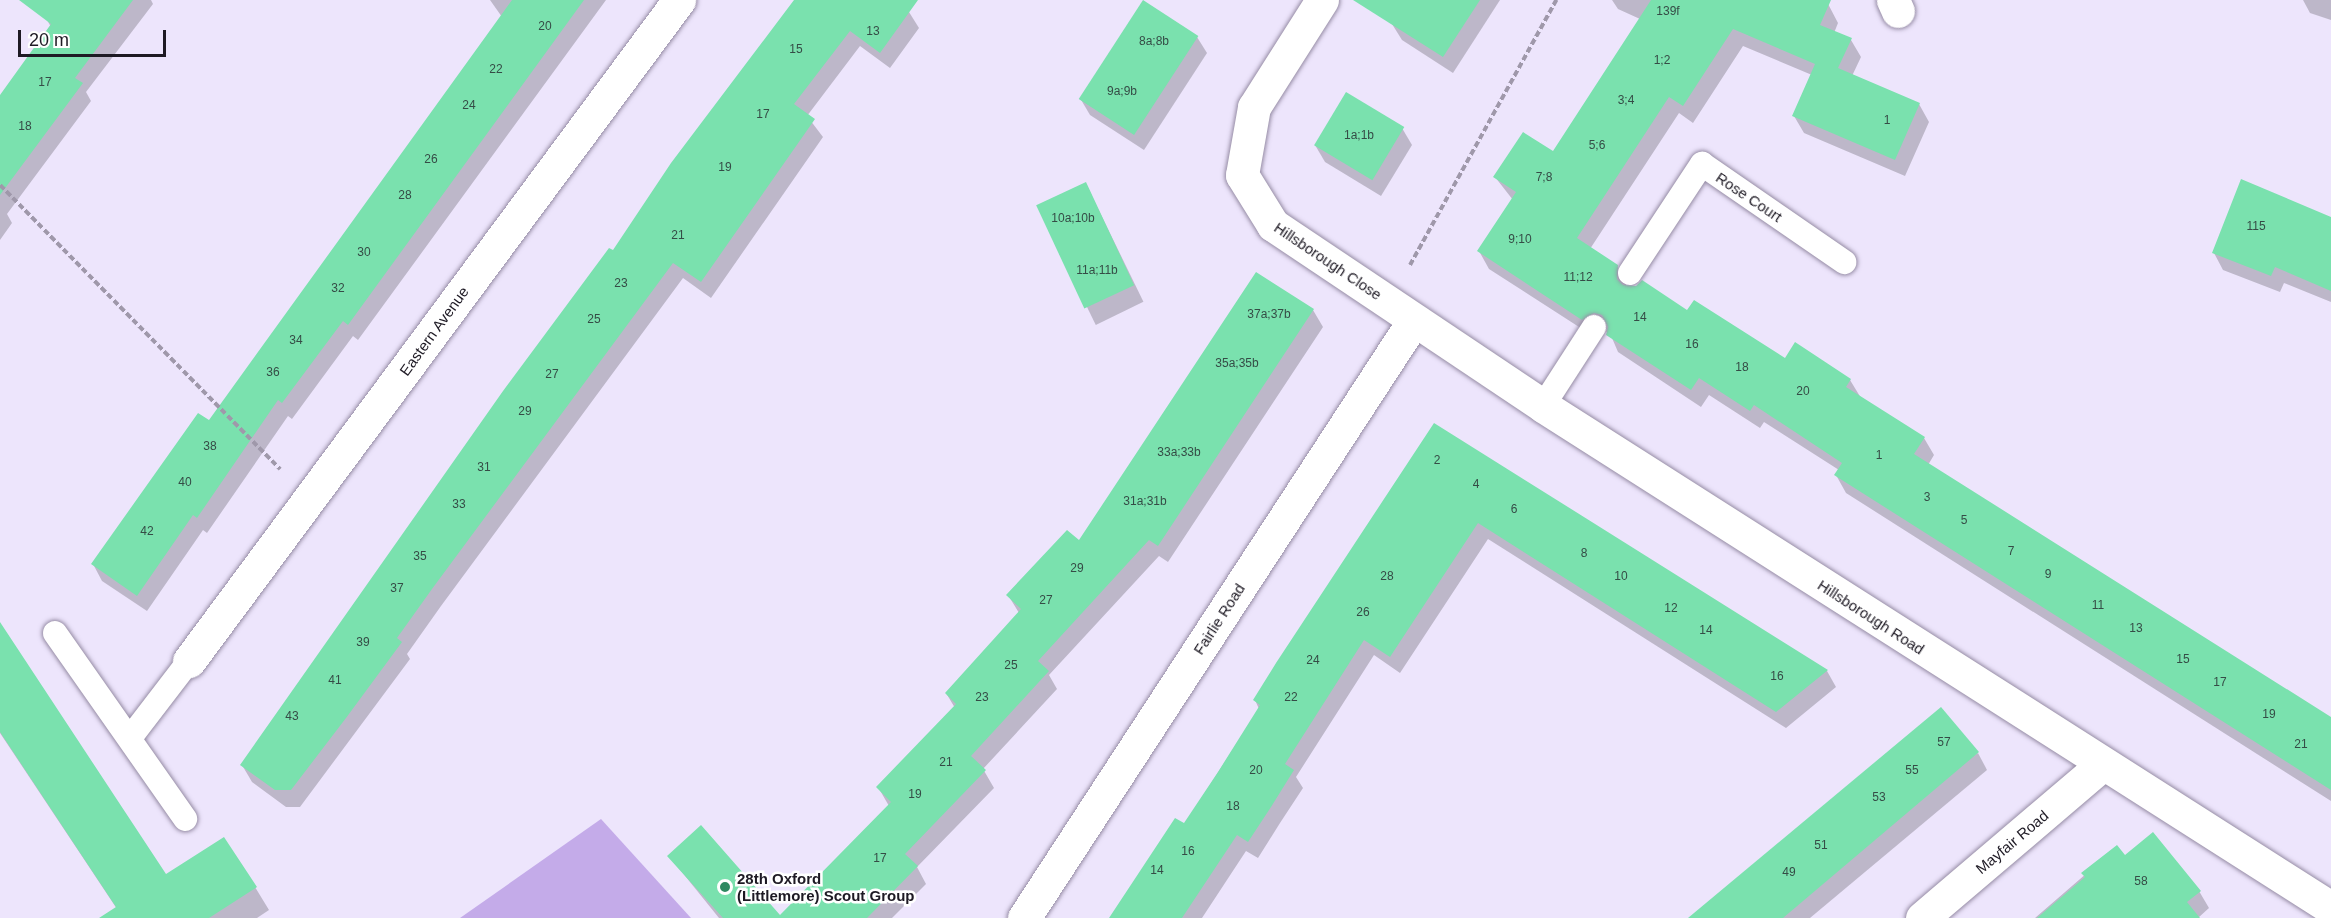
<!DOCTYPE html>
<html>
<head>
<meta charset="utf-8">
<style>
  body { margin:0 }
  #map { position:relative; width:2331px; height:918px; overflow:hidden; background:#ede5fc; font-family:Arial,sans-serif }
  div>[style] { position:absolute }
  .green>* { inset:0; background:#c4abe9 }
  .shadow>* { inset:0; background:#0003; transform-origin:0 0 }
  .building>* { inset:0; background:#7ae1ae; transform-origin:0 0 }
  .path>* { height:4px; margin-top:-2px; transform-origin:0; background:repeating-linear-gradient(90deg,#9f98aa 0 6px,transparent 0 9px) }
  .roads { filter:drop-shadow(0 0 2px #968ca5) drop-shadow(0 0 2px #968ca5) }
  .service>* { height:24px; margin:-12px; padding:0 12px; transform-origin:12px; border-radius:12px; background:#fff }
  .minor>* { height:33px; margin:-16.5px; padding:0 16.5px; transform-origin:16.5px; border-radius:16.5px; background:#fff }
  .dots>* { width:16px; height:16px; translate:-50% -50%; box-sizing:border-box; border:3px solid #fff; border-radius:50% }
  span { translate:-50% -50%; white-space:nowrap; text-align:center; line-height:1.15; -webkit-text-stroke:5px #fff; paint-order:stroke }
  .number-label { font-size:12px; color:#354c46 }
  .number-label span { -webkit-text-stroke-width:0 }
  .street-label { font-size:15px; color:#1e1a24 }
  .poi-label { font-size:15px; color:#1e1a24; font-weight:700 }
  .left { translate:0 -50%; text-align:left }
  .scale { position:absolute; left:18px; top:30px; width:148px; height:27px; box-sizing:border-box; border:3px solid #1e1a24; border-top:0; padding-left:8px; font-size:18px; line-height:21px; white-space:nowrap; color:#1e1a24; -webkit-text-stroke:4px #fff; paint-order:stroke }
</style>
</head>
<body>
<div id="map">
  <div class="green">
    <div style="clip-path:polygon(601px 819px,691px 918px,460px 918px)"></div>
  </div>
  <div class="shadow">
    <div style="clip-path:polygon(63px 0,151px 0,153px 4px,86px 92px,91px 101px,7px 214px,12px 223px,0 240px,0 98px,51px 27px,47px 20px)"></div>
    <div style="clip-path:polygon(490px 0,606px 0,358px 340px,353px 336px,292px 419px,288px 416px,207px 533px,203px 530px,147px 611px,102px 581px,93px 564px,209px 422px,502px 17px)"></div>
    <div style="clip-path:polygon(795px 0,895px 0,909px 12px,919px 28px,890px 68px,860px 46px,807px 116px,823px 137px,711px 298px,683px 278px,441px 606px,407px 654px,410px 659px,300px 807px,286px 807px,252px 782px,242px 765px)"></div>
    <div style="clip-path:polygon(1407px 0,1500px 0,1453px 73px,1402px 40px,1392px 24px)"></div>
    <div style="clip-path:polygon(1612px 0,1826px 0,1838px 23px,1834px 33px,1851px 40px,1861px 57px,1852px 76px,1919px 104px,1929px 122px,1905px 176px,1804px 133px,1794px 116px,1812px 75px,1743px 46px,1693px 123px,1679px 113px,1590px 249px,1617px 266px,1627px 287px,1687px 312px,1785px 360px,1850px 380px,1861px 398px,1924px 438px,1934px 455px,1928px 465px,2331px 720px,2331px 801px,1846px 493px,1836px 475px,1839px 470px,1764px 422px,1760px 428px,1709px 395px,1701px 407px,1618px 352px,1609px 331px,1593px 336px,1489px 269px,1479px 251px,1513px 200px,1495px 177px,1554px 154px,1640px 19px,1618px 9px)"></div>
    <div style="clip-path:polygon(2303px 0,2331px 0,2331px 20px,2310px 13px)"></div>
    <div style="clip-path:polygon(1197px 37px,1207px 53px,1144px 150px,1090px 115px,1080px 98px)"></div>
    <div style="clip-path:polygon(1402px 128px,1412px 145px,1381px 196px,1325px 162px,1315px 145px)"></div>
    <div style="left:1086px;top:184px;width:131px;height:53px;rotate:64deg"></div>
    <div style="clip-path:polygon(2331px 219px,2331px 302px,2284px 283px,2280px 292px,2223px 270px,2214px 253px)"></div>
    <div style="clip-path:polygon(1256px 274px,1313px 310px,1323px 327px,1168px 562px,1159px 556px,1049px 675px,1057px 689px,983px 769px,994px 788px,917px 867px,926px 884px,892px 918px,841px 918px,889px 806px,878px 787px,955px 708px,946px 693px,1019px 613px,1008px 595px,1079px 543px)"></div>
    <div style="clip-path:polygon(1434px 425px,1827px 671px,1836px 687px,1786px 728px,1488px 539px,1400px 673px,1374px 655px,1296px 777px,1303px 788px,1280px 823px,1258px 858px,1246px 851px,1202px 918px,1111px 918px,1184px 825px,1259px 709px,1255px 700px)"></div>
    <div style="clip-path:polygon(0 625px,166px 876px,255px 887px,269px 910px,257px 918px,123px 918px,0 733px)"></div>
    <div style="clip-path:polygon(1978px 753px,1987px 770px,1810px 918px,1689px 918px)"></div>
    <div style="clip-path:polygon(2117px 847px,2125px 857px,2199px 891px,2209px 908px,2198px 918px,2035px 918px)"></div>
    <div style="clip-path:polygon(669px 856px,781px 918px,719px 918px)"></div>
  </div>
  <div class="building">
    <div style="clip-path:polygon(19px 0,133px 0,75px 78px,83px 83px,0 195px,0 95px,51px 24px)"></div>
    <div style="clip-path:polygon(512px 0,584px 0,348px 325px,343px 321px,282px 403px,278px 400px,197px 518px,193px 515px,137px 596px,91px 564px,198px 413px,209px 420px)"></div>
    <div style="clip-path:polygon(794px 0,918px 0,880px 53px,850px 31px,794px 104px,815px 119px,701px 282px,673px 263px,432px 589px,397px 638px,402px 642px,346px 718px,291px 790px,275px 790px,240px 765px,503px 391px,609px 248px,613px 250px,671px 163px)"></div>
    <div style="left:1143px;top:0;width:66px;height:118px;rotate:33deg"></div>
    <div style="clip-path:polygon(1353px 0,1480px 0,1443px 57px)"></div>
    <div style="clip-path:polygon(1651px 0,1831px 0,1820px 25px,1852px 38px,1838px 68px,1920px 103px,1895px 160px,1792px 116px,1815px 64px,1733px 29px,1683px 106px,1669px 97px,1577px 238px,1618px 265px,1617px 279px,1623px 285px,1636px 286px,1642px 280px,1687px 310px,1694px 300px,1785px 358px,1795px 342px,1851px 379px,1846px 387px,1925px 437px,1914px 454px,2331px 717px,2331px 790px,1834px 475px,1842px 463px,1754px 405px,1750px 411px,1699px 378px,1691px 390px,1606px 335px,1608px 327px,1602px 315px,1594px 313px,1582px 320px,1477px 251px,1516px 192px,1493px 177px,1523px 132px,1553px 151px)"></div>
    <div style="left:1346px;top:92px;width:68px;height:62px;rotate:31deg"></div>
    <div style="clip-path:polygon(2241px 179px,2331px 217px,2331px 291px,2275px 267px,2271px 276px,2212px 253px)"></div>
    <div style="left:1086px;top:182px;width:114px;height:55px;rotate:65deg"></div>
    <div style="clip-path:polygon(1256px 272px,1314px 309px,1158px 546px,1149px 540px,1038px 661px,1049px 671px,971px 756px,986px 770px,905px 854px,918px 866px,867px 918px,723px 918px,667px 856px,701px 825px,780px 915px,891px 802px,876px 787px,956px 704px,945px 693px,1021px 609px,1006px 595px,1067px 530px,1079px 540px)"></div>
    <div style="clip-path:polygon(1434px 423px,1828px 670px,1776px 712px,1478px 523px,1390px 657px,1364px 640px,1285px 764px,1294px 770px,1271px 807px,1248px 842px,1237px 835px,1182px 918px,1109px 918px,1175px 818px,1184px 823px,1218px 772px,1260px 705px,1253px 700px,1276px 663px)"></div>
    <div style="clip-path:polygon(0 622px,166px 874px,224px 837px,257px 887px,209px 918px,99px 918px,116px 907px,0 732px)"></div>
    <div style="clip-path:polygon(1941px 707px,1979px 752px,1783px 918px,1688px 918px)"></div>
    <div style="clip-path:polygon(2153px 832px,2201px 891px,2187px 902px,2200px 918px,2037px 918px,2085px 877px,2081px 873px,2117px 845px,2125px 855px)"></div>
  </div>
  <div class="path">
    <div style="left:0;top:185px;width:399px;rotate:45.4deg"></div>
    <div style="left:1410px;top:265px;width:303px;rotate:-61.1deg"></div>
  </div>
  <div class="roads">
    <div class="service">
      <div style="left:1630px;top:273px;width:131px;rotate:-56.6deg"></div>
      <div style="left:1702px;top:164px;width:173px;rotate:34.6deg"></div>
      <div style="left:1543px;top:406px;width:94px;rotate:-57.2deg"></div>
      <div style="left:55px;top:633px;width:227px;rotate:55deg"></div>
      <div style="left:130px;top:738px;width:97px;rotate:-52.5deg"></div>
    </div>
    <div class="minor">
      <div style="left:1322px;top:0;width:127px;rotate:122.4deg"></div>
      <div style="left:1254px;top:107px;width:69px;rotate:100deg"></div>
      <div style="left:1242px;top:175px;width:59px;rotate:58.2deg"></div>
      <div style="left:1273px;top:225px;width:325px;rotate:33.8deg"></div>
      <div style="left:1543px;top:406px;width:934px;rotate:32.5deg"></div>
      <div style="left:1893px;top:0;width:12px;rotate:66deg"></div>
      <div style="left:189px;top:661px;width:823px;rotate:-53.45deg"></div>
      <div style="left:1024px;top:918px;width:714px;rotate:-56.89deg"></div>
      <div style="left:1922px;top:918px;width:236px;rotate:-40.4deg"></div>
    </div>
  </div>
  <div class="dots">
    <div style="left:725px;top:887px;background:#2d8960"></div>
  </div>
  <div class="number-label">
    <span style="left:1668px;top:12px">139f</span>
    <span style="left:545px;top:27px">20</span>
    <span style="left:873px;top:32px">13</span>
    <span style="left:1154px;top:42px">8a;8b</span>
    <span style="left:796px;top:50px">15</span>
    <span style="left:1662px;top:61px">1;2</span>
    <span style="left:496px;top:70px">22</span>
    <span style="left:45px;top:83px">17</span>
    <span style="left:1122px;top:92px">9a;9b</span>
    <span style="left:1626px;top:101px">3;4</span>
    <span style="left:469px;top:106px">24</span>
    <span style="left:763px;top:115px">17</span>
    <span style="left:1887px;top:121px">1</span>
    <span style="left:25px;top:127px">18</span>
    <span style="left:1359px;top:136px">1a;1b</span>
    <span style="left:1597px;top:146px">5;6</span>
    <span style="left:431px;top:160px">26</span>
    <span style="left:725px;top:168px">19</span>
    <span style="left:1544px;top:178px">7;8</span>
    <span style="left:405px;top:196px">28</span>
    <span style="left:1073px;top:219px">10a;10b</span>
    <span style="left:2256px;top:227px">115</span>
    <span style="left:678px;top:236px">21</span>
    <span style="left:1520px;top:240px">9;10</span>
    <span style="left:364px;top:253px">30</span>
    <span style="left:1097px;top:271px">11a;11b</span>
    <span style="left:1578px;top:278px">11;12</span>
    <span style="left:621px;top:284px">23</span>
    <span style="left:338px;top:289px">32</span>
    <span style="left:1269px;top:315px">37a;37b</span>
    <span style="left:1640px;top:318px">14</span>
    <span style="left:594px;top:320px">25</span>
    <span style="left:296px;top:341px">34</span>
    <span style="left:1692px;top:345px">16</span>
    <span style="left:1237px;top:364px">35a;35b</span>
    <span style="left:1742px;top:368px">18</span>
    <span style="left:273px;top:373px">36</span>
    <span style="left:552px;top:375px">27</span>
    <span style="left:1803px;top:392px">20</span>
    <span style="left:525px;top:412px">29</span>
    <span style="left:210px;top:447px">38</span>
    <span style="left:1179px;top:453px">33a;33b</span>
    <span style="left:1879px;top:456px">1</span>
    <span style="left:1437px;top:461px">2</span>
    <span style="left:484px;top:468px">31</span>
    <span style="left:185px;top:483px">40</span>
    <span style="left:1476px;top:485px">4</span>
    <span style="left:1927px;top:498px">3</span>
    <span style="left:1145px;top:502px">31a;31b</span>
    <span style="left:459px;top:505px">33</span>
    <span style="left:1514px;top:510px">6</span>
    <span style="left:1964px;top:521px">5</span>
    <span style="left:147px;top:532px">42</span>
    <span style="left:2011px;top:552px">7</span>
    <span style="left:1584px;top:554px">8</span>
    <span style="left:420px;top:557px">35</span>
    <span style="left:1077px;top:569px">29</span>
    <span style="left:2048px;top:575px">9</span>
    <span style="left:1387px;top:577px">28</span>
    <span style="left:1621px;top:577px">10</span>
    <span style="left:397px;top:589px">37</span>
    <span style="left:1046px;top:601px">27</span>
    <span style="left:2098px;top:606px">11</span>
    <span style="left:1671px;top:609px">12</span>
    <span style="left:1363px;top:613px">26</span>
    <span style="left:2136px;top:629px">13</span>
    <span style="left:1706px;top:631px">14</span>
    <span style="left:363px;top:643px">39</span>
    <span style="left:2183px;top:660px">15</span>
    <span style="left:1313px;top:661px">24</span>
    <span style="left:1011px;top:666px">25</span>
    <span style="left:1777px;top:677px">16</span>
    <span style="left:335px;top:681px">41</span>
    <span style="left:2220px;top:683px">17</span>
    <span style="left:982px;top:698px">23</span>
    <span style="left:1291px;top:698px">22</span>
    <span style="left:2269px;top:715px">19</span>
    <span style="left:292px;top:717px">43</span>
    <span style="left:1944px;top:743px">57</span>
    <span style="left:2301px;top:745px">21</span>
    <span style="left:946px;top:763px">21</span>
    <span style="left:1256px;top:771px">20</span>
    <span style="left:1912px;top:771px">55</span>
    <span style="left:915px;top:795px">19</span>
    <span style="left:1879px;top:798px">53</span>
    <span style="left:1233px;top:807px">18</span>
    <span style="left:1821px;top:846px">51</span>
    <span style="left:1188px;top:852px">16</span>
    <span style="left:880px;top:859px">17</span>
    <span style="left:1157px;top:871px">14</span>
    <span style="left:1789px;top:873px">49</span>
    <span style="left:2141px;top:882px">58</span>
  </div>
  <div class="street-label">
    <span style="left:1749px;top:197px;rotate:34deg">Rose Court</span>
    <span style="left:1328px;top:261px;rotate:34deg">Hillsborough Close</span>
    <span style="left:434px;top:331px;rotate:-54deg">Eastern Avenue</span>
    <span style="left:1871px;top:617px;rotate:33deg">Hillsborough Road</span>
    <span style="left:1219px;top:619px;rotate:-57deg">Fairlie Road</span>
    <span style="left:2012px;top:842px;rotate:-40deg">Mayfair Road</span>
  </div>
  <div class="poi-label">
    <span class="left" style="left:737px;top:887px">28th Oxford<br>(Littlemore) Scout Group</span>
  </div>
  <div class="scale">20 m</div>
</div>
</body>
</html>
